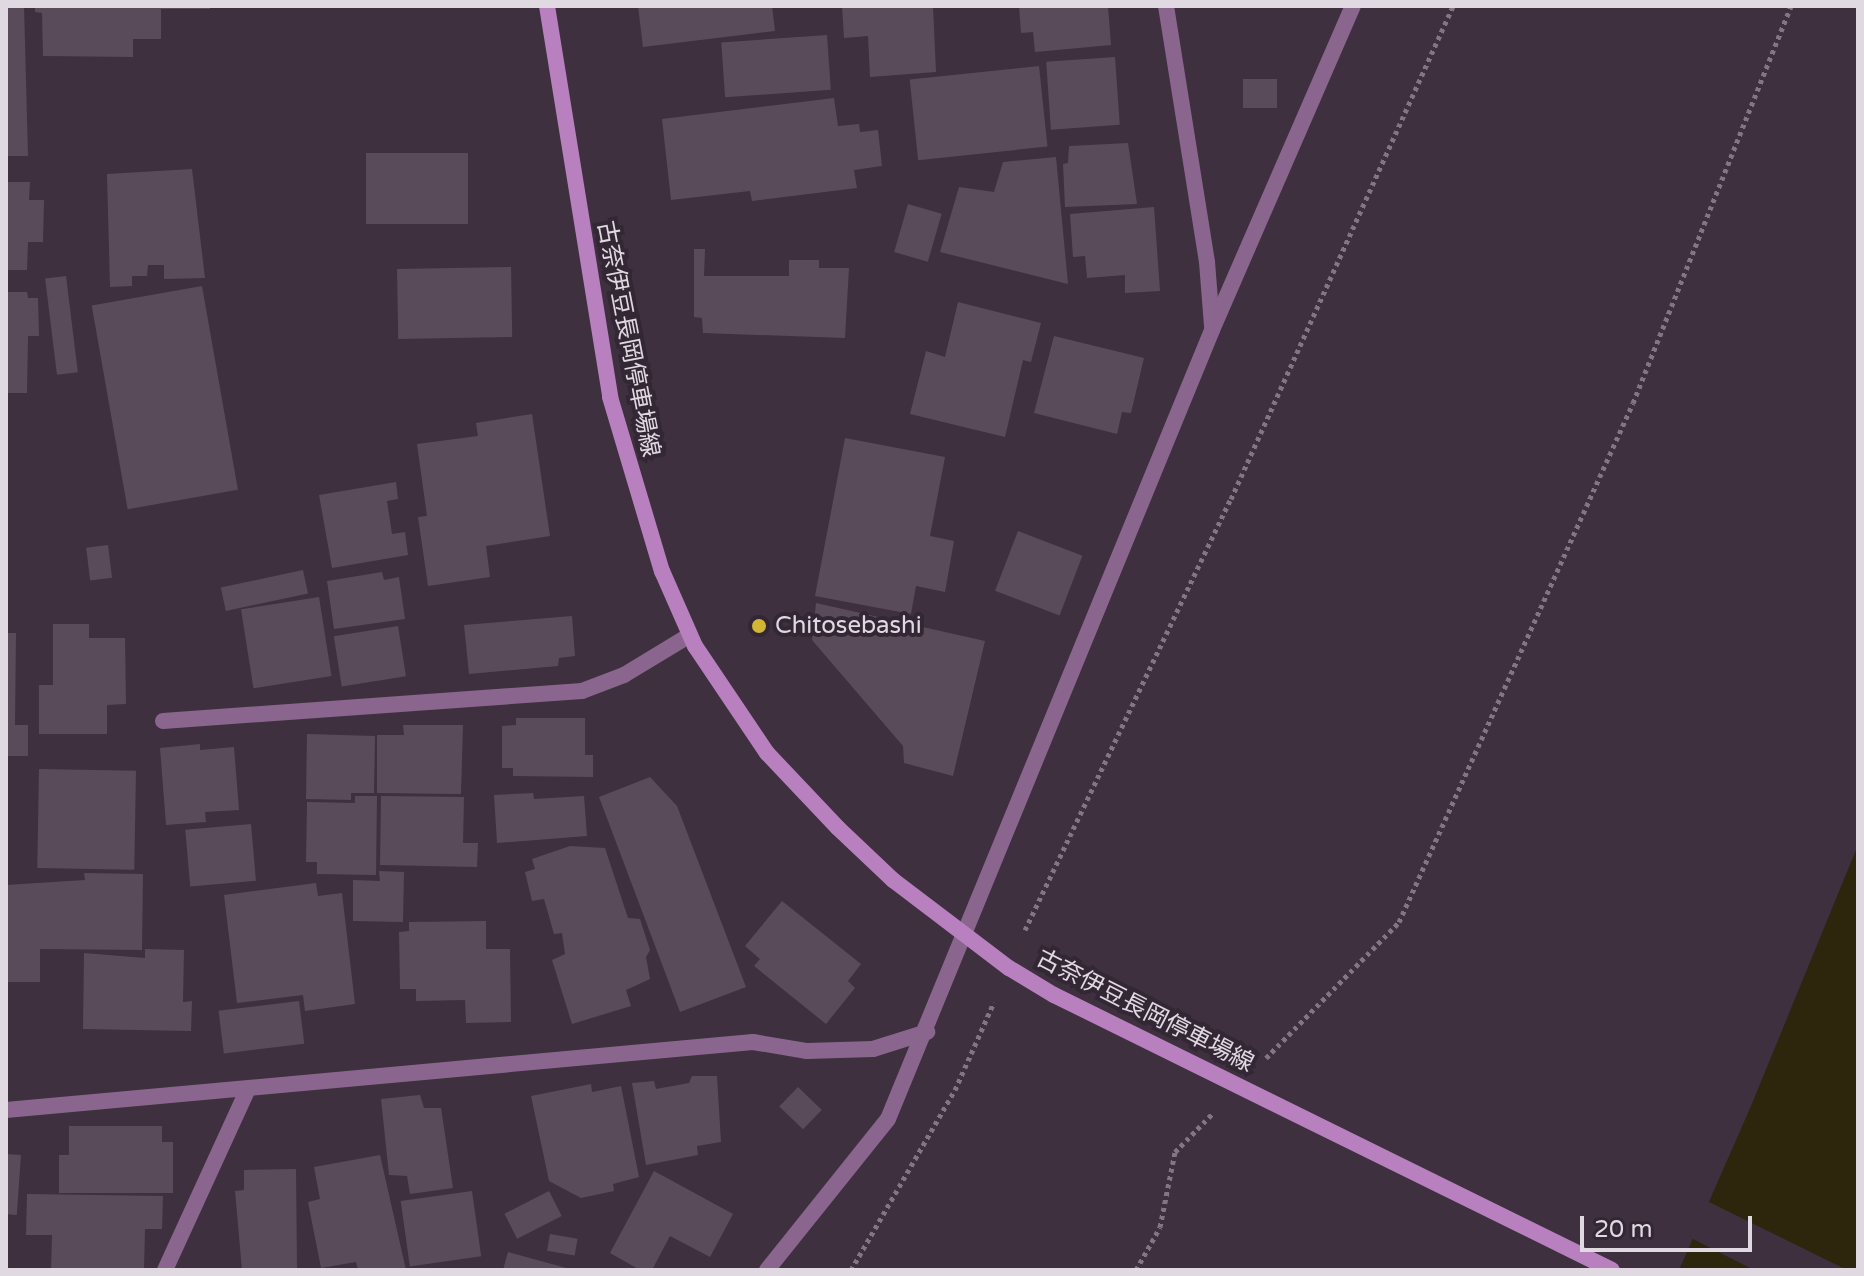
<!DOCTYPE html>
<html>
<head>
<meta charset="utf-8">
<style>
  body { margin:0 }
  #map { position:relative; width:1864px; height:1276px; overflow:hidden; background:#3e303f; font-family:"Varela Round","Noto Sans JP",sans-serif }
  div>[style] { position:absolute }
  .water>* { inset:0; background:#2d260d }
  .pier>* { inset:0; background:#3e303f }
  .building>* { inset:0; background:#5a4b5b; transform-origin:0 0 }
  .path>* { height:5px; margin-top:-2.5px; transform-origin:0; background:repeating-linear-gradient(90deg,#827683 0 4px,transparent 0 8px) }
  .lane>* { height:16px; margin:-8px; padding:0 8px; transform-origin:8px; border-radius:8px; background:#8a668e }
  .street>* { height:16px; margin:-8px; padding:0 8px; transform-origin:8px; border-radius:8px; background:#8a668e }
  .secondary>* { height:16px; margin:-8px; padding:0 8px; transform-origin:8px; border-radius:8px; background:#b880bf }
  .secondary-bridge>* { height:16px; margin:-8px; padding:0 8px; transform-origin:8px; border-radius:8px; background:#b880bf }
  .dots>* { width:22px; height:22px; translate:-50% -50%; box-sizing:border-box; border:4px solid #332735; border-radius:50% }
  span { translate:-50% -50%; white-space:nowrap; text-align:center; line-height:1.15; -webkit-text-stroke:8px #332735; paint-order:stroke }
  .street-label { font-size:24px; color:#e1d9e2 }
  .poi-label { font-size:24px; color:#e1d9e2 }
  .left { translate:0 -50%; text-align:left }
  .frame { position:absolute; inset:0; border:8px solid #e1d9e2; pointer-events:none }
  .scale { position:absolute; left:1580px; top:1216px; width:172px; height:36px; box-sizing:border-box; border:4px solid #e1d9e2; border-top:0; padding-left:10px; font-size:24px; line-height:28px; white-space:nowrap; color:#e1d9e2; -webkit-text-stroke:6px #332735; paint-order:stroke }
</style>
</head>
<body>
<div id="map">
  <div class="water">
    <div style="clip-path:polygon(1858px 845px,1858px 1270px,1679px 1270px,1751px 1106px)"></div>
  </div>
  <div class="pier">
    <div style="clip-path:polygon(1705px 1200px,1847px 1270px,1754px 1270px,1689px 1237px)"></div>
  </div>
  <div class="building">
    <div style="clip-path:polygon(6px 6px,24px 6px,28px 156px,6px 156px)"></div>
    <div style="clip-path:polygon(35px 6px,210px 6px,210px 9px,161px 9px,161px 39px,133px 39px,133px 57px,43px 56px,42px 13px,35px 12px)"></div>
    <div style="clip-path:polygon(638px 6px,772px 6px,775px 31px,643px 47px)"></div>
    <div style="clip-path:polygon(842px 6px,933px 6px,936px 72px,870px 77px,868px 36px,844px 38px)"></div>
    <div style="clip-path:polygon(1019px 6px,1108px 6px,1111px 45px,1035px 52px,1033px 32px,1021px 33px)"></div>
    <div style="left:827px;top:35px;width:55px;height:106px;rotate:86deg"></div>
    <div style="left:1115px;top:57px;width:68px;height:69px;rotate:86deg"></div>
    <div style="left:1039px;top:66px;width:81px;height:130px;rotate:84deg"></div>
    <div style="left:1243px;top:79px;width:34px;height:29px"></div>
    <div style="clip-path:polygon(834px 98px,838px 126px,859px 124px,860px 132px,878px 130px,882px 166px,854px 170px,857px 188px,752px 201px,750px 191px,671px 200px,662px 119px)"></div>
    <div style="clip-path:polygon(1128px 143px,1137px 204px,1065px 207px,1063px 164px,1068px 163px,1069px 146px)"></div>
    <div style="left:366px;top:153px;width:102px;height:71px"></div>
    <div style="clip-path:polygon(1056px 157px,1068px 284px,940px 252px,959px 187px,994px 192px,1003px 162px)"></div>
    <div style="clip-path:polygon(192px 169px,205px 278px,164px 279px,164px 265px,148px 265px,147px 276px,132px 276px,132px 286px,110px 287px,107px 174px)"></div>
    <div style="clip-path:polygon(6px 182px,30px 182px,29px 200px,44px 200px,43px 242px,28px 242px,27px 270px,6px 270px)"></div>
    <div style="left:908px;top:204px;width:35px;height:50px;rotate:16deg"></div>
    <div style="clip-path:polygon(1154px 207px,1160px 291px,1125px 293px,1125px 275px,1087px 278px,1085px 256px,1073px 257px,1070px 214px)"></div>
    <div style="clip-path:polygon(694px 249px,705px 249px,704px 276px,789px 276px,789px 260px,819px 260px,819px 268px,849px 268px,845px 338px,703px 333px,702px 318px,694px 317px)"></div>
    <div style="left:511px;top:267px;width:70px;height:114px;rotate:89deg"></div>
    <div style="left:66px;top:276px;width:97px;height:21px;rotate:83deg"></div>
    <div style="left:202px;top:286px;width:207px;height:112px;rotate:80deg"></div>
    <div style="clip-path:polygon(6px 292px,27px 292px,28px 298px,38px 298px,39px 336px,28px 336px,27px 393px,6px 393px)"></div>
    <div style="clip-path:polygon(958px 302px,1041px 323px,1031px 362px,1023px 360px,1005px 437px,910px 414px,926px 351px,945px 357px)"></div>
    <div style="clip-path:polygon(1054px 336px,1144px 358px,1131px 413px,1122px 412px,1117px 434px,1034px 413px)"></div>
    <div style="clip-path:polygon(532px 414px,550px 536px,486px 546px,490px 577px,428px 586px,418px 517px,427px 516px,417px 444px,478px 436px,476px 423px)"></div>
    <div style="clip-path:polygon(845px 438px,945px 457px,930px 536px,954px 541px,945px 592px,916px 586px,911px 614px,815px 596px)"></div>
    <div style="clip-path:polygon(396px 482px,398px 499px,387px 501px,392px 534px,405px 532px,408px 555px,332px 568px,319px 495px)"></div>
    <div style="left:1018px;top:531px;width:69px;height:64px;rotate:21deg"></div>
    <div style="left:108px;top:545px;width:33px;height:22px;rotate:83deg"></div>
    <div style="left:303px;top:570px;width:24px;height:84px;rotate:78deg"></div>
    <div style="clip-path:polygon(382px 572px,384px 580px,399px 577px,405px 619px,334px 629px,327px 581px)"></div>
    <div style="left:319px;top:597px;width:80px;height:79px;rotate:81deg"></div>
    <div style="clip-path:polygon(816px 603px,985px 641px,953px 776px,904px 763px,903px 746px,812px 640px)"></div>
    <div style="clip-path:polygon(572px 616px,575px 656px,559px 658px,558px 666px,469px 674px,464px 625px)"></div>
    <div style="clip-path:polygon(53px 624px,89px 624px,89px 638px,125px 638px,126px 704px,107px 705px,107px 734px,39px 734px,39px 685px,53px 685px)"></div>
    <div style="left:398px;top:626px;width:51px;height:65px;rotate:81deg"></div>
    <div style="clip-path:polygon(6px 633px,16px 633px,15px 725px,28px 725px,28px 756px,6px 756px)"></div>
    <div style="clip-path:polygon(516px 718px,585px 718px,585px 755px,593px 755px,593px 777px,513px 776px,513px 768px,502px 768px,502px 726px,516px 725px)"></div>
    <div style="clip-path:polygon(403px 725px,463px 725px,461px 794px,377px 793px,377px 735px,404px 735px)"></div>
    <div style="clip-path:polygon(307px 734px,375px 736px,374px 793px,351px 793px,351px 800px,306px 799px)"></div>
    <div style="clip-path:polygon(200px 744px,200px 750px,234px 747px,239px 810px,205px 812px,206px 822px,166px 825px,160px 748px)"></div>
    <div style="left:39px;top:769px;width:97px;height:99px;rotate:1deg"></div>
    <div style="clip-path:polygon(650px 777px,677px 806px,746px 987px,680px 1012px,599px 797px)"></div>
    <div style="clip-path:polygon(533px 793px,534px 799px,584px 796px,587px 836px,497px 843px,494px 795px)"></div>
    <div style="clip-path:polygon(355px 796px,377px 796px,376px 875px,317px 874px,317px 862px,306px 862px,307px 802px,355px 803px)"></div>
    <div style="clip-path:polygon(381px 796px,464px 797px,463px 843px,478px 843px,477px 867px,380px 865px)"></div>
    <div style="left:251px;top:824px;width:57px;height:66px;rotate:85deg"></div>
    <div style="clip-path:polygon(570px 846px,605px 848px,628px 918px,640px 919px,650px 950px,646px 957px,650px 979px,626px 990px,631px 1006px,572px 1024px,552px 960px,565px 954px,562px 933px,554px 934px,544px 899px,532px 901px,525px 872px,535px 869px,532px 859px)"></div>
    <div style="clip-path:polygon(379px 871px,404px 872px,403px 922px,353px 921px,353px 880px,380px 881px)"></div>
    <div style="clip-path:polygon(84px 873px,143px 874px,142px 950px,40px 949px,40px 982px,6px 982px,6px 885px,85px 880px)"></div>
    <div style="clip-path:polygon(316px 883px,318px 896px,342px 893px,355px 1004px,305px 1011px,303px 995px,237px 1003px,224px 895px)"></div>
    <div style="clip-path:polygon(782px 901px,861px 964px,848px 981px,855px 988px,826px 1024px,754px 966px,760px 959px,745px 946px)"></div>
    <div style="clip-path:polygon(486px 921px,486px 949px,510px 949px,511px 1022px,466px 1023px,465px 1000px,416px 1001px,416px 989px,400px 989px,399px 932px,409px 931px,409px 922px)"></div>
    <div style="clip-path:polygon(145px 949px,184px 950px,183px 1002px,192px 1001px,191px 1031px,83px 1029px,84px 953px,145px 958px)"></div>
    <div style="left:299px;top:1001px;width:43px;height:81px;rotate:83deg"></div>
    <div style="clip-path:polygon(692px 1076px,717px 1076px,721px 1142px,697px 1146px,698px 1155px,646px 1165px,632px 1083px,654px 1081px,656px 1089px,689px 1083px)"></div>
    <div style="clip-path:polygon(591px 1084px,592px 1092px,621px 1086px,639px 1177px,613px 1184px,614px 1191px,581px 1198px,549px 1181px,531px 1096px)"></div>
    <div style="left:798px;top:1087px;width:33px;height:27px;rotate:44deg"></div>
    <div style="clip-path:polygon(420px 1095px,424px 1108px,441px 1108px,453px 1188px,410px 1194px,407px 1176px,389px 1175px,381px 1099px)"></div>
    <div style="clip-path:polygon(69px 1126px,162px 1126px,162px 1142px,173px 1142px,173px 1193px,59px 1193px,59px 1155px,69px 1155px)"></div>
    <div style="left:6px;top:1154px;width:15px;height:60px;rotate:4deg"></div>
    <div style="clip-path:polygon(380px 1155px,406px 1270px,358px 1270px,356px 1262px,321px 1268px,308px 1202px,320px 1199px,314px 1167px)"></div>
    <div style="clip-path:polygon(296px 1169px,297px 1269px,242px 1270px,235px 1191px,244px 1190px,244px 1170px)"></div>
    <div style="clip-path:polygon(654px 1171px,733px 1214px,710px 1257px,670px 1236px,652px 1270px,640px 1270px,610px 1253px)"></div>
    <div style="left:472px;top:1191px;width:66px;height:72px;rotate:82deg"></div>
    <div style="left:549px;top:1191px;width:28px;height:50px;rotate:63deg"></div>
    <div style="clip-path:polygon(27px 1194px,163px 1196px,162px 1229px,145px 1229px,144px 1270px,51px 1270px,52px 1235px,26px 1235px)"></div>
    <div style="left:550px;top:1234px;width:28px;height:17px;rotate:10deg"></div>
    <div style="clip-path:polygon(508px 1252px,570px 1269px,570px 1270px,503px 1270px)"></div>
  </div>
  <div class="path">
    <div style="left:1025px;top:930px;width:478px;rotate:-64.5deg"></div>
    <div style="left:1231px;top:499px;width:541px;rotate:-65.76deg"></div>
    <div style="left:1266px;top:1058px;width:190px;rotate:-45.6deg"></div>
    <div style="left:1399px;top:922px;width:569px;rotate:-65.73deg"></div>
    <div style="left:1633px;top:403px;width:427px;rotate:-68.3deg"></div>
    <div style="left:851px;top:1270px;width:208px;rotate:-60deg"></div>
    <div style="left:955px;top:1090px;width:96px;rotate:-66.1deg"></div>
    <div style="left:1136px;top:1270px;width:49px;rotate:-60.8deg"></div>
    <div style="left:1160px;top:1227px;width:76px;rotate:-78.7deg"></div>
    <div style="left:1175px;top:1152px;width:53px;rotate:-45.8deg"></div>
  </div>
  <div class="lane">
    <div style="left:165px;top:1270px;width:199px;rotate:-65.4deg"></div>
  </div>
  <div class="street">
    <div style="left:1166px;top:6px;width:259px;rotate:80.9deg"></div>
    <div style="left:1207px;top:262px;width:63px;rotate:85.5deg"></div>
    <div style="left:163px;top:721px;width:420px;rotate:-4.1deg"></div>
    <div style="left:582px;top:691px;width:45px;rotate:-20.9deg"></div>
    <div style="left:624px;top:675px;width:77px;rotate:-31.2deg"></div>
    <div style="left:6px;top:1110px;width:750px;rotate:-5.2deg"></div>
    <div style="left:753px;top:1042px;width:55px;rotate:9.5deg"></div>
    <div style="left:807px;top:1051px;width:66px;rotate:-1.7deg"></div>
    <div style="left:873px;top:1049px;width:57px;rotate:-17.5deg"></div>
    <div style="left:767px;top:1270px;width:193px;rotate:-51.3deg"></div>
    <div style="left:888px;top:1119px;width:853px;rotate:-67.67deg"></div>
    <div style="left:1212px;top:330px;width:353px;rotate:-66.5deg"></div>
  </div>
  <div class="secondary">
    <div style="left:547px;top:6px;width:396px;rotate:80.8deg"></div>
    <div style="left:610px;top:397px;width:182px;rotate:73.4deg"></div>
    <div style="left:662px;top:571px;width:82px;rotate:66.3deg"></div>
    <div style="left:695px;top:646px;width:129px;rotate:56.1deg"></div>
    <div style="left:767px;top:753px;width:103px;rotate:46.6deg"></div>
    <div style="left:838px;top:828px;width:76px;rotate:43.4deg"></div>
    <div style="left:893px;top:880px;width:146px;rotate:37.2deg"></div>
    <div style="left:1009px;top:968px;width:52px;rotate:31deg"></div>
  </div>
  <div class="secondary-bridge">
    <div style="left:1054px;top:995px;width:622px;rotate:26.24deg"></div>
  </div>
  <div class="dots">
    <div style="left:759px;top:626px;background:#d4b635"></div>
  </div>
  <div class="street-label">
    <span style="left:628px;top:339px;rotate:79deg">古奈伊豆長岡停車場線</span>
    <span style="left:1145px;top:1011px;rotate:27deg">古奈伊豆長岡停車場線</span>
  </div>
  <div class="poi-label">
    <span class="left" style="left:775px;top:626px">Chitosebashi</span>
  </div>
  <div class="frame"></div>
  <div class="scale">20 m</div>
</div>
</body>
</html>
